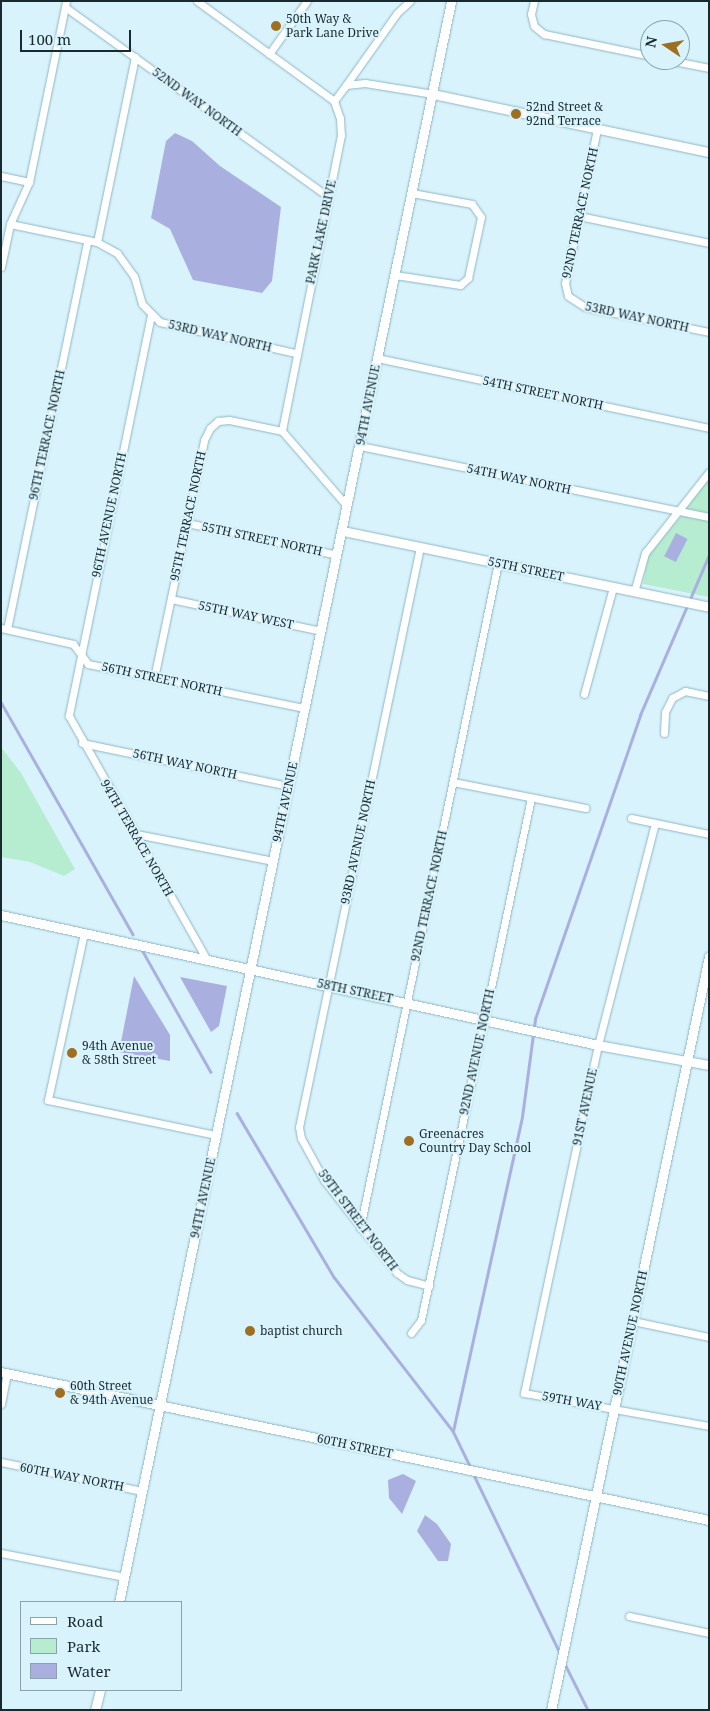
<!DOCTYPE html>
<html>
<head>
<meta charset="utf-8">
<style>
  body { margin:0 }
  #map { position:relative; width:710px; height:1711px; overflow:hidden; background:#d9f3fc; font-family:"Noto Serif",serif }
  div>[style] { position:absolute }
  .green>* { inset:0; background:#b6ecd0 }
  .water>* { inset:0; background:#a9b0e0; transform-origin:0 0 }
  .stream>* { height:2.5px; margin:-1.25px; padding:0 1.25px; transform-origin:1.25px; border-radius:1.25px; background:#a9b0e0 }
  .roads { filter:drop-shadow(0 0 1px #8cb7c5) drop-shadow(0 0 1px #8cb7c5) }
  .minor>* { height:7px; margin:-3.5px; padding:0 3.5px; transform-origin:3.5px; border-radius:3.5px; background:#fff }
  .tertiary>* { height:9px; margin:-4.5px; padding:0 4.5px; transform-origin:4.5px; border-radius:4.5px; background:#fff }
  .dots>* { width:14px; height:14px; translate:-50% -50%; box-sizing:border-box; border:2px solid #d9f3fc; border-radius:50% }
  span { translate:-50% -50%; white-space:nowrap; text-align:center; line-height:1.15; -webkit-text-stroke:4px #d9f3fc; paint-order:stroke }
  .poi-label { font-size:12px; color:#18292f }
  .left { translate:0 -50%; text-align:left }
  .street-label { font-size:12px; color:#18292f }
  .frame { position:absolute; inset:0; border:2px solid #18292f; pointer-events:none }
  .legend { position:absolute; left:20px; top:1601px; width:162px; height:90px; box-sizing:border-box; background:#d9f3fc; border:1px solid #8ca2aa; margin:0; padding:6px 9px; list-style:none; font-size:15px; color:#18292f }
  .legend li { display:flex; align-items:center; gap:10px; height:25px }
  .legend b { width:25px; border:1px solid #8ca2aa }
  .north { position:absolute; left:640px; top:20px; width:50px; height:50px; box-sizing:border-box; background:#d9f3fc; border:1px solid #8ca2aa; border-radius:50%; rotate:282deg; font-size:14px; font-weight:700; line-height:20px; text-align:center; color:#18292f }
  .north::after { content:''; display:block; margin:auto; width:18px; height:22px; background:#9e6e21; clip-path:polygon(50% 0,100% 100%,50% 72%,0 100%) }
  .scale { position:absolute; left:20px; top:30px; width:111px; height:22px; box-sizing:border-box; border:2px solid #18292f; border-top:0; padding-left:6px; font-size:15px; line-height:18px; white-space:nowrap; color:#18292f; -webkit-text-stroke:4px #d9f3fc; paint-order:stroke }
</style>
</head>
<body>
<div id="map">
  <div class="green">
    <div style="clip-path:polygon(709px 478px,709px 513px,686px 509px)"></div>
    <div style="clip-path:polygon(681px 516px,709px 521px,709px 597px,643px 584px,648px 556px)"></div>
    <div style="clip-path:polygon(1px 747px,21px 773px,75px 869px,64px 876px,30px 862px,1px 857px)"></div>
  </div>
  <div class="water">
    <div style="clip-path:polygon(175px 133px,192px 141px,220px 166px,281px 207px,272px 281px,262px 293px,193px 280px,170px 229px,151px 218px,166px 141px)"></div>
    <div style="left:676px;top:533px;width:13px;height:26px;rotate:27deg"></div>
    <div style="clip-path:polygon(134px 976px,170px 1035px,170px 1061px,119px 1052px)"></div>
    <div style="clip-path:polygon(180px 977px,227px 986px,219px 1026px,211px 1032px)"></div>
    <div style="clip-path:polygon(403px 1474px,416px 1481px,402px 1514px,389px 1498px,388px 1480px)"></div>
    <div style="clip-path:polygon(425px 1515px,437px 1524px,451px 1544px,448px 1561px,438px 1561px,417px 1531px)"></div>
  </div>
  <div class="stream">
    <div style="left:1px;top:702px;width:267px;rotate:60.4deg"></div>
    <div style="left:141px;top:948px;width:142px;rotate:60.6deg"></div>
    <div style="left:237px;top:1113px;width:191px;rotate:59.4deg"></div>
    <div style="left:334px;top:1277px;width:195px;rotate:52.3deg"></div>
    <div style="left:453px;top:1431px;width:41px;rotate:64.1deg"></div>
    <div style="left:453px;top:1431px;width:321px;rotate:-77.6deg"></div>
    <div style="left:522px;top:1117px;width:99px;rotate:-82.4deg"></div>
    <div style="left:535px;top:1019px;width:322px;rotate:-70.9deg"></div>
    <div style="left:640px;top:715px;width:174px;rotate:-66.7deg"></div>
    <div style="left:473px;top:1473px;width:200px;rotate:64.2deg"></div>
    <div style="left:564px;top:1662px;width:54px;rotate:63.4deg"></div>
  </div>
  <div class="roads">
    <div class="minor">
      <div style="left:197px;top:1px;width:170px;rotate:36.1deg"></div>
      <div style="left:334px;top:101px;width:18px;rotate:71deg"></div>
      <div style="left:340px;top:118px;width:17px;rotate:87deg"></div>
      <div style="left:341px;top:135px;width:302px;rotate:101.3deg"></div>
      <div style="left:282px;top:431px;width:99px;rotate:49.1deg"></div>
      <div style="left:534px;top:1px;width:13px;rotate:103deg"></div>
      <div style="left:531px;top:14px;width:12px;rotate:76deg"></div>
      <div style="left:534px;top:26px;width:13px;rotate:39deg"></div>
      <div style="left:544px;top:34px;width:108px;rotate:11.7deg"></div>
      <div style="left:65px;top:7px;width:324px;rotate:35.8deg"></div>
      <div style="left:269px;top:54px;width:65px;rotate:-54.4deg"></div>
      <div style="left:669px;top:60px;width:41px;rotate:11.3deg"></div>
      <div style="left:346px;top:85px;width:88px;rotate:-54.7deg"></div>
      <div style="left:397px;top:13px;width:18px;rotate:-43deg"></div>
      <div style="left:334px;top:101px;width:20px;rotate:-53deg"></div>
      <div style="left:346px;top:85px;width:19px;rotate:-6deg"></div>
      <div style="left:365px;top:83px;width:69px;rotate:9.2deg"></div>
      <div style="left:597px;top:129px;width:157px;rotate:101.7deg"></div>
      <div style="left:565px;top:283px;width:13px;rotate:77deg"></div>
      <div style="left:568px;top:296px;width:20px;rotate:33deg"></div>
      <div style="left:585px;top:307px;width:126px;rotate:11.4deg"></div>
      <div style="left:1px;top:176px;width:29px;rotate:12deg"></div>
      <div style="left:579px;top:216px;width:133px;rotate:11.7deg"></div>
      <div style="left:10px;top:224px;width:89px;rotate:11.7deg"></div>
      <div style="left:97px;top:242px;width:23px;rotate:29deg"></div>
      <div style="left:117px;top:253px;width:29px;rotate:54deg"></div>
      <div style="left:134px;top:276px;width:29px;rotate:74deg"></div>
      <div style="left:142px;top:304px;width:25px;rotate:45deg"></div>
      <div style="left:160px;top:322px;width:139px;rotate:12.9deg"></div>
      <div style="left:97px;top:242px;width:189px;rotate:-78.4deg"></div>
      <div style="left:1px;top:267px;width:44px;rotate:-78.2deg"></div>
      <div style="left:10px;top:224px;width:46px;rotate:-65.7deg"></div>
      <div style="left:29px;top:182px;width:185px;rotate:-78.4deg"></div>
      <div style="left:395px;top:275px;width:66px;rotate:8.7deg"></div>
      <div style="left:460px;top:285px;width:11px;rotate:-41deg"></div>
      <div style="left:468px;top:278px;width:62px;rotate:-78deg"></div>
      <div style="left:481px;top:217px;width:16px;rotate:-125deg"></div>
      <div style="left:472px;top:204px;width:61px;rotate:-169.6deg"></div>
      <div style="left:151px;top:315px;width:409px;rotate:101.6deg"></div>
      <div style="left:69px;top:716px;width:278px;rotate:60.5deg"></div>
      <div style="left:377px;top:358px;width:339px;rotate:11.9deg"></div>
      <div style="left:360px;top:446px;width:356px;rotate:11.5deg"></div>
      <div style="left:187px;top:523px;width:153px;rotate:12deg"></div>
      <div style="left:420px;top:547px;width:592px;rotate:101.78deg"></div>
      <div style="left:299px;top:1127px;width:11px;rotate:80deg"></div>
      <div style="left:301px;top:1138px;width:48px;rotate:61.3deg"></div>
      <div style="left:324px;top:1180px;width:118px;rotate:51.9deg"></div>
      <div style="left:397px;top:1273px;width:12px;rotate:35deg"></div>
      <div style="left:407px;top:1280px;width:23px;rotate:15deg"></div>
      <div style="left:634px;top:592px;width:41px;rotate:-74.2deg"></div>
      <div style="left:645px;top:553px;width:103px;rotate:-51.7deg"></div>
      <div style="left:171px;top:599px;width:153px;rotate:12deg"></div>
      <div style="left:1px;top:628px;width:74px;rotate:12.5deg"></div>
      <div style="left:73px;top:644px;width:25px;rotate:53deg"></div>
      <div style="left:88px;top:664px;width:221px;rotate:11.5deg"></div>
      <div style="left:7px;top:629px;width:396px;rotate:-78.3deg"></div>
      <div style="left:154px;top:678px;width:243px;rotate:-78.1deg"></div>
      <div style="left:204px;top:440px;width:13px;rotate:-63deg"></div>
      <div style="left:210px;top:428px;width:11px;rotate:-41deg"></div>
      <div style="left:218px;top:421px;width:11px;rotate:-5deg"></div>
      <div style="left:229px;top:420px;width:54px;rotate:11.7deg"></div>
      <div style="left:584px;top:694px;width:111px;rotate:-74.8deg"></div>
      <div style="left:664px;top:733px;width:21px;rotate:-87deg"></div>
      <div style="left:665px;top:712px;width:16px;rotate:-63deg"></div>
      <div style="left:672px;top:698px;width:15px;rotate:-28deg"></div>
      <div style="left:685px;top:691px;width:25px;rotate:12deg"></div>
      <div style="left:82px;top:743px;width:210px;rotate:11.8deg"></div>
      <div style="left:453px;top:782px;width:135px;rotate:11.1deg"></div>
      <div style="left:631px;top:818px;width:80px;rotate:11.6deg"></div>
      <div style="left:655px;top:823px;width:229px;rotate:104.4deg"></div>
      <div style="left:598px;top:1045px;width:356px;rotate:102deg"></div>
      <div style="left:524px;top:1393px;width:188px;rotate:10.1deg"></div>
      <div style="left:136px;top:834px;width:140px;rotate:11.1deg"></div>
      <div style="left:84px;top:933px;width:171px;rotate:102.2deg"></div>
      <div style="left:48px;top:1100px;width:172px;rotate:11.8deg"></div>
      <div style="left:360px;top:1228px;width:679px;rotate:-78.28deg"></div>
      <div style="left:633px;top:1321px;width:78px;rotate:11.9deg"></div>
      <div style="left:411px;top:1333px;width:16px;rotate:-52deg"></div>
      <div style="left:421px;top:1320px;width:533px;rotate:-78.1deg"></div>
      <div style="left:1px;top:1404px;width:31px;rotate:-79deg"></div>
      <div style="left:1px;top:1462px;width:144px;rotate:11.6deg"></div>
      <div style="left:1px;top:1553px;width:126px;rotate:11deg"></div>
      <div style="left:629px;top:1616px;width:82px;rotate:12deg"></div>
    </div>
    <div class="tertiary">
      <div style="left:433px;top:94px;width:282px;rotate:11.9deg"></div>
      <div style="left:343px;top:531px;width:374px;rotate:11.7deg"></div>
      <div style="left:1px;top:915px;width:611px;rotate:12.28deg"></div>
      <div style="left:598px;top:1045px;width:113px;rotate:10.2deg"></div>
      <div style="left:1px;top:1372px;width:723px;rotate:11.81deg"></div>
      <div style="left:119px;top:1602px;width:1635px;rotate:-78.28deg"></div>
      <div style="left:95px;top:1710px;width:21px;rotate:-76deg"></div>
      <div style="left:551px;top:1710px;width:770px;rotate:-78.16deg"></div>
    </div>
  </div>
  <div class="dots">
    <div style="left:276px;top:26px;background:#9e6e21"></div>
    <div style="left:516px;top:114px;background:#9e6e21"></div>
    <div style="left:72px;top:1053px;background:#9e6e21"></div>
    <div style="left:409px;top:1141px;background:#9e6e21"></div>
    <div style="left:250px;top:1331px;background:#9e6e21"></div>
    <div style="left:60px;top:1393px;background:#9e6e21"></div>
  </div>
  <div class="poi-label">
    <span class="left" style="left:286px;top:26px">50th Way &amp;<br>Park Lane Drive</span>
    <span class="left" style="left:526px;top:114px">52nd Street &amp;<br>92nd Terrace</span>
    <span class="left" style="left:82px;top:1053px">94th Avenue<br>&amp; 58th Street</span>
    <span class="left" style="left:419px;top:1141px">Greenacres<br>Country Day School</span>
    <span class="left" style="left:260px;top:1331px">baptist church</span>
    <span class="left" style="left:70px;top:1393px">60th Street<br>&amp; 94th Avenue</span>
  </div>
  <div class="street-label">
    <span style="left:197px;top:102px;rotate:36deg">52ND WAY NORTH</span>
    <span style="left:580px;top:213px;rotate:-78deg">92ND TERRACE NORTH</span>
    <span style="left:321px;top:232px;rotate:-78deg">PARK LAKE DRIVE</span>
    <span style="left:637px;top:317px;rotate:12deg">53RD WAY NORTH</span>
    <span style="left:220px;top:336px;rotate:13deg">53RD WAY NORTH</span>
    <span style="left:543px;top:393px;rotate:12deg">54TH STREET NORTH</span>
    <span style="left:368px;top:405px;rotate:-79deg">94TH AVENUE</span>
    <span style="left:47px;top:435px;rotate:-78deg">96TH TERRACE NORTH</span>
    <span style="left:519px;top:479px;rotate:12deg">54TH WAY NORTH</span>
    <span style="left:109px;top:515px;rotate:-78deg">96TH AVENUE NORTH</span>
    <span style="left:188px;top:516px;rotate:-78deg">95TH TERRACE NORTH</span>
    <span style="left:262px;top:539px;rotate:12deg">55TH STREET NORTH</span>
    <span style="left:526px;top:569px;rotate:12deg">55TH STREET</span>
    <span style="left:246px;top:615px;rotate:12deg">55TH WAY WEST</span>
    <span style="left:162px;top:679px;rotate:12deg">56TH STREET NORTH</span>
    <span style="left:185px;top:764px;rotate:12deg">56TH WAY NORTH</span>
    <span style="left:285px;top:802px;rotate:-78deg">94TH AVENUE</span>
    <span style="left:137px;top:838px;rotate:60deg">94TH TERRACE NORTH</span>
    <span style="left:358px;top:842px;rotate:-78deg">93RD AVENUE NORTH</span>
    <span style="left:429px;top:896px;rotate:-78deg">92ND TERRACE NORTH</span>
    <span style="left:355px;top:991px;rotate:12deg">58TH STREET</span>
    <span style="left:477px;top:1052px;rotate:-78deg">92ND AVENUE NORTH</span>
    <span style="left:585px;top:1107px;rotate:-78deg">91ST AVENUE</span>
    <span style="left:203px;top:1198px;rotate:-78deg">94TH AVENUE</span>
    <span style="left:358px;top:1220px;rotate:53deg">59TH STREET NORTH</span>
    <span style="left:630px;top:1333px;rotate:-78deg">90TH AVENUE NORTH</span>
    <span style="left:572px;top:1401px;rotate:10deg">59TH WAY</span>
    <span style="left:355px;top:1446px;rotate:12deg">60TH STREET</span>
    <span style="left:72px;top:1477px;rotate:11deg">60TH WAY NORTH</span>
  </div>
  <div class="frame"></div>
  <ul class="legend">
  <li><b style="height:6px;background:#fff"></b>Road</li>
  <li><b style="height:14px;background:#b6ecd0"></b>Park</li>
  <li><b style="height:14px;background:#a9b0e0"></b>Water</li>
  </ul>
  <div class="north">N</div>
  <div class="scale">100 m</div>
</div>
</body>
</html>
